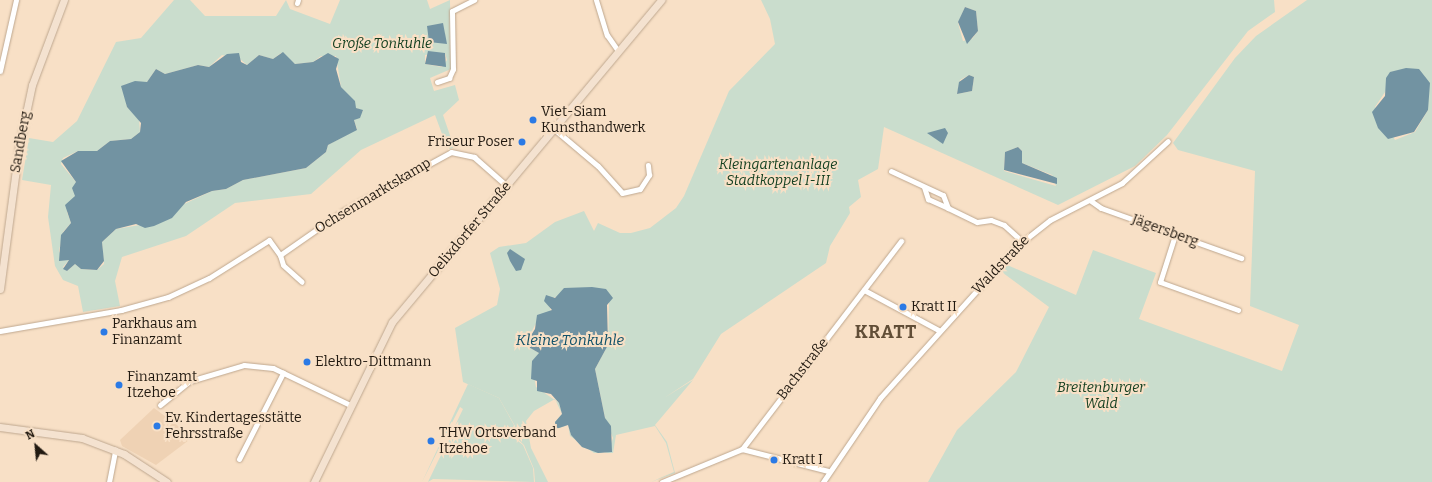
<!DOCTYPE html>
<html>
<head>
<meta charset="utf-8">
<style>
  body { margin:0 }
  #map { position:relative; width:1432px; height:482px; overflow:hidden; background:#f8e0c6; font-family:Bitter,serif }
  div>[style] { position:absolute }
  .built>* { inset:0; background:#efd2b4 }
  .green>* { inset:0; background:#caddcd }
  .water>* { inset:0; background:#7293a2 }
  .roads { filter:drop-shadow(0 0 1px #bea78f) drop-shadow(0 0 1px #bea78f) }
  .street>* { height:5px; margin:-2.5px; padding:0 2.5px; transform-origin:2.5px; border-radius:2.5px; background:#fff }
  .secondary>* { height:7px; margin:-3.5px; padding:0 3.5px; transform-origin:3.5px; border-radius:3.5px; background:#f4e2d0 }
  .dots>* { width:11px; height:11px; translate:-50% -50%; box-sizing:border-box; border:2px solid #f8e0c6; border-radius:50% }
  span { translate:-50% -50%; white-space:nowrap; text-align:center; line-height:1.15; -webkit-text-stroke:4px #f8e0c6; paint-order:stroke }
  .park-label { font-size:14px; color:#144021; font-style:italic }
  .poi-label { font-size:14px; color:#221a11 }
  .left { translate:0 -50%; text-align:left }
  .right { translate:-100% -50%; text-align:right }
  .street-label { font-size:14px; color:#221a11 }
  .water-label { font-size:15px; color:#115169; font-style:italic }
  .district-label { font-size:18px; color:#614e37; font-weight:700; letter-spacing:1px }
  .north { position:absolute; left:16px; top:426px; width:40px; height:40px; -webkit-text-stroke:3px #f8e0c6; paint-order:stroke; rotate:333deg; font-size:11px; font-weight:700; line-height:16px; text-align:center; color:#221a11 }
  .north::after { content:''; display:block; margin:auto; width:14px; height:18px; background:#221a11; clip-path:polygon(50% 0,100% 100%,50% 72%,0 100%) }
</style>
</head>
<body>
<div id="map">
  <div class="built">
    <div style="clip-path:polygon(154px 408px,193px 437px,156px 465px,122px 446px,120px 440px)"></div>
  </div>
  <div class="green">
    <div style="clip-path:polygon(evenodd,174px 0,190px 0,205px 16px,276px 16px,286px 0,290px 9px,330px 24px,340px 0,427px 0,430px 9px,450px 0,451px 69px,430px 78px,434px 91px,455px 85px,459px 100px,443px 115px,454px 147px,448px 150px,435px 115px,361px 150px,311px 194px,235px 203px,186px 236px,122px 257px,115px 281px,120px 306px,83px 312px,78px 286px,63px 280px,55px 266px,48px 217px,51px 185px,22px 180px,29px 138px,53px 142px,77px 121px,116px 42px,141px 38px,174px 0,281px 53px,295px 64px,313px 62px,321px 56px,336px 56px,341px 87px,356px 108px,363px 111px,354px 120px,357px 129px,328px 145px,326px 152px,306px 168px,243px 180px,226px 189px,212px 191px,182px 205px,164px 221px,116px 229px,102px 242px,104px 264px,97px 270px,81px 269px,75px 264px,67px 271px,63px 267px,69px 260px,63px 259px,59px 251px,63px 232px,71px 223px,67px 212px,75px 196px,76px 182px,61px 164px,63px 158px,78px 151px,97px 151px,110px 141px,131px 139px,140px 132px,139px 118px,127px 107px,124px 85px,147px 82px,156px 69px,165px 74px,198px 65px,209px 67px,222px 55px,240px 59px,247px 65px,259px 55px,273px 59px,281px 53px,174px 0,445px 53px,447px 60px,442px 67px,425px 64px,425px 55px,445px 53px)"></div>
    <div style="clip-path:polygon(evenodd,761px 0,1274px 0,1275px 12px,1248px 31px,1167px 135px,1135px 166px,1058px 205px,884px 127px,878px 169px,858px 180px,861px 197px,849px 207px,850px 213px,830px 246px,826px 263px,721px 334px,693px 379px,664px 398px,693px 380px,655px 425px,667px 442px,675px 473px,651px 482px,674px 472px,666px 443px,655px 426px,616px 435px,613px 453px,594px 453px,570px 436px,568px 425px,555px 428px,562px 414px,555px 399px,534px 411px,526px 421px,531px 448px,548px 482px,535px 482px,534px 469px,524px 445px,512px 434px,515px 426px,499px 398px,463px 382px,455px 328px,497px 305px,500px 289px,490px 253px,499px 247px,526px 243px,555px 222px,584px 211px,594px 231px,598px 223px,620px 233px,631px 233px,650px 228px,676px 208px,684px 196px,729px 91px,775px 44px,770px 19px,761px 0,965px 7px,976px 11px,978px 31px,972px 39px,963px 41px,958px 23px,965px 7px,761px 0,969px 75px,974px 77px,972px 91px,957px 94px,960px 80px,969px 75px,761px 0,1018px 147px,1022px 151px,1022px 163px,1052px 175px,1056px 186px,1004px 171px,1005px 152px,1018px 147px,761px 0,581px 288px,609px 302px,608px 345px,595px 369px,605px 418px,613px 438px,608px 452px,604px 453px,582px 447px,571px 435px,568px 425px,556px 429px,555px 422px,562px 414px,559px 403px,536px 387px,532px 366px,539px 353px,525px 345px,535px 325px,551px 312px,549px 305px,553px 298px,581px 288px)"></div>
    <div style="clip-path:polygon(evenodd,1307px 0,1432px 0,1432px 482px,928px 482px,957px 430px,1016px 372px,1049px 307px,999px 270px,1005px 264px,1076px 295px,1093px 250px,1156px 273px,1139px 319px,1282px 371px,1299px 325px,1250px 306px,1255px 171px,1178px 150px,1173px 143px,1235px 58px,1256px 36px,1307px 0,1387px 89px,1428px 110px,1415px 132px,1395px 140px,1375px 107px,1387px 89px)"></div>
    <div style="clip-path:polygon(468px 384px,499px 398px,514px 425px,510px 435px,523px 445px,533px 468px,534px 482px,433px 479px,428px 482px,463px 409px,460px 407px,422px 482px)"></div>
  </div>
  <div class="water">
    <div style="clip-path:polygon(965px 7px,976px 11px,978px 31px,967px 44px,958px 22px)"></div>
    <div style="clip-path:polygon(443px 23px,447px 44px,429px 42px,427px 26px)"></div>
    <div style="clip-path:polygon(428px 51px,445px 53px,446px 67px,425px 64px)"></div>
    <div style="clip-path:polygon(283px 52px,295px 64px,313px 62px,328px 53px,339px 59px,336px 69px,341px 87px,355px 101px,356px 108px,363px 110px,360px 118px,354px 120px,357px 130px,328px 145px,326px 152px,306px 168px,243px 180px,226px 189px,212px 191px,186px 202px,172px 218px,154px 226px,145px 228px,136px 224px,116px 229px,102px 242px,104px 261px,97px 270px,81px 269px,75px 264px,67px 271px,63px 269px,69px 260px,59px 261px,61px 235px,71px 223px,65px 205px,75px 196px,72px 188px,76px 182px,61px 161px,78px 151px,97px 151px,110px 141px,131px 139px,140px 132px,141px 123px,127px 107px,121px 86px,135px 81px,147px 82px,156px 69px,165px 74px,198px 65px,209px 67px,227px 54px,239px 53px,241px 62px,247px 65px,259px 55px,273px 59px)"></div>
    <div style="clip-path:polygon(1406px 68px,1419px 69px,1430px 83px,1428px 110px,1414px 132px,1388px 139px,1378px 128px,1372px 112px,1385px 96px,1386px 78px,1390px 72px)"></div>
    <div style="clip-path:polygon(969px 75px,974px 77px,972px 91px,957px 94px,959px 82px)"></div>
    <div style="clip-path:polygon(945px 128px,948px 133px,943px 144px,927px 133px)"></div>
    <div style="clip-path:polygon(1018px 147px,1022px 151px,1022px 163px,1057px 178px,1057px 184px,1004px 170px,1005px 152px)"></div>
    <div style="clip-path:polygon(510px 249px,525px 259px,521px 270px,516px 271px,510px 261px,507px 253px)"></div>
    <div style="clip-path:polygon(592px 287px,606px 289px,613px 298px,607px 305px,608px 345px,595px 369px,605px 418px,611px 426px,612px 452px,598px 453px,582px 447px,571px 435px,568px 425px,556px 429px,555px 422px,562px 414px,559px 403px,551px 394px,537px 391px,537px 381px,531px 379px,532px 361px,539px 353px,525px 345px,535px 329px,537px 315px,552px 310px,544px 301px,546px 295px,555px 298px,564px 288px)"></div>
  </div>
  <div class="roads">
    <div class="street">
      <div style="left:596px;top:0;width:37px;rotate:73deg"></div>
      <div style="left:607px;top:35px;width:19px;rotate:55deg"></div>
      <div style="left:297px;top:3px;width:3px;rotate:-72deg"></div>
      <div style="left:0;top:71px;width:73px;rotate:-77.3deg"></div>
      <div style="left:437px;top:82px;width:13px;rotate:-18deg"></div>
      <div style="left:449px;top:78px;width:10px;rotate:-66deg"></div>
      <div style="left:453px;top:69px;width:58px;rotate:-91deg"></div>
      <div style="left:452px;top:11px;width:25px;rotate:-27deg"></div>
      <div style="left:554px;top:129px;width:57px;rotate:40.1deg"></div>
      <div style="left:598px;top:166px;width:36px;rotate:48deg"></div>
      <div style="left:622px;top:193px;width:18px;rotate:-13deg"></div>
      <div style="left:640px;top:189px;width:17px;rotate:-57deg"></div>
      <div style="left:649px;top:175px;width:10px;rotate:-96deg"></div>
      <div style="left:891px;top:171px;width:57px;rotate:24.8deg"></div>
      <div style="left:943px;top:195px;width:14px;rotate:69deg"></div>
      <div style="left:948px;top:208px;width:32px;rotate:26deg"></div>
      <div style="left:977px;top:222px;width:14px;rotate:-8deg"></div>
      <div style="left:991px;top:220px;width:14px;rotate:21deg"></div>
      <div style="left:1004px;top:225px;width:24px;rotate:42deg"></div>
      <div style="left:924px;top:187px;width:13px;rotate:72deg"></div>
      <div style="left:928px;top:199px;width:22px;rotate:24deg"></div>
      <div style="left:1091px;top:201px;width:12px;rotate:35deg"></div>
      <div style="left:1101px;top:208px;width:149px;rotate:19.7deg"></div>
      <div style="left:1175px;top:235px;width:49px;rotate:107.7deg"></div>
      <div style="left:1160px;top:282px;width:83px;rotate:19.7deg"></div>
      <div style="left:280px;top:255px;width:10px;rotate:73deg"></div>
      <div style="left:283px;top:265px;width:25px;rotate:42deg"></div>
      <div style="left:864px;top:290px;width:86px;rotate:28.3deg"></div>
      <div style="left:0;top:331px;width:123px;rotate:-9.8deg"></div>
      <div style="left:121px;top:310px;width:49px;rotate:-15.5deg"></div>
      <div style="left:168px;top:297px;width:45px;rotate:-24.9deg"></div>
      <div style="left:209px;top:278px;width:71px;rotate:-32.3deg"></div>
      <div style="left:269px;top:240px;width:19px;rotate:54deg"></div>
      <div style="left:280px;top:255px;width:77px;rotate:-34.9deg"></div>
      <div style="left:343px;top:211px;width:123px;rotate:-28.6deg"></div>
      <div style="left:451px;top:152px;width:24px;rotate:12deg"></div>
      <div style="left:474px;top:157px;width:44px;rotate:41.3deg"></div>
      <div style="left:160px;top:405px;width:38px;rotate:-39deg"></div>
      <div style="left:190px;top:381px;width:56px;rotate:-16.5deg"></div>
      <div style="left:244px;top:365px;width:29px;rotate:6deg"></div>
      <div style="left:273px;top:368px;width:85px;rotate:25.7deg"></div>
      <div style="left:742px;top:449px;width:262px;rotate:-52.6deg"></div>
      <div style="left:239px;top:459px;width:97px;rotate:-62.9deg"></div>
      <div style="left:109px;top:482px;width:33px;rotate:-79deg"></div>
      <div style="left:662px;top:482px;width:87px;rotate:-22.4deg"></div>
      <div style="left:742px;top:449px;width:89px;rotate:14.3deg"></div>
      <div style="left:823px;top:482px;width:102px;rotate:-55.8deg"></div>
      <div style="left:880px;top:398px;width:205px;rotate:-48deg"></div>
      <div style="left:1017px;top:246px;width:42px;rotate:-38.2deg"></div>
      <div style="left:1050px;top:220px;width:81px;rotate:-27.2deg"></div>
      <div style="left:1122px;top:183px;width:62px;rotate:-42.4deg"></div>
    </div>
    <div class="secondary">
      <div style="left:0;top:289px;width:144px;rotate:-82.4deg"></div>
      <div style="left:19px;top:146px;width:62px;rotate:-78deg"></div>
      <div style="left:32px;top:85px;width:91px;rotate:-69.4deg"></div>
      <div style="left:0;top:427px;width:83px;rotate:7.6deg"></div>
      <div style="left:82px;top:438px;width:45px;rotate:20.9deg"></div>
      <div style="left:124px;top:454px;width:51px;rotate:33.1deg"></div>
      <div style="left:314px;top:482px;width:178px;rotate:-64deg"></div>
      <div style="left:392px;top:322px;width:420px;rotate:-50.1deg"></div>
    </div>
  </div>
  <div class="dots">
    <div style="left:533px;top:120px;background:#2b7ae5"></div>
    <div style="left:522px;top:142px;background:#2b7ae5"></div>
    <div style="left:903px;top:307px;background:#2b7ae5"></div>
    <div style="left:104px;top:332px;background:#2b7ae5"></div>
    <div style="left:307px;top:362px;background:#2b7ae5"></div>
    <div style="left:119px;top:385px;background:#2b7ae5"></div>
    <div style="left:157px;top:426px;background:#2b7ae5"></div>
    <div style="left:431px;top:441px;background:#2b7ae5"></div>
    <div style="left:774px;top:460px;background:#2b7ae5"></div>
  </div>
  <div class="park-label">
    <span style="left:382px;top:44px">Große Tonkuhle</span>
    <span style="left:778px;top:173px">Kleingartenanlage<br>Stadtkoppel I-III</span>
    <span style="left:1101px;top:396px">Breitenburger<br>Wald</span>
  </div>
  <div class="poi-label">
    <span class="left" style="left:541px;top:120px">Viet-Siam<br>Kunsthandwerk</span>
    <span class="right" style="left:514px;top:142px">Friseur Poser</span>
    <span class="left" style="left:911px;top:307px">Kratt II</span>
    <span class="left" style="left:112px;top:332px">Parkhaus am<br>Finanzamt</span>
    <span class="left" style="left:315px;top:362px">Elektro-Dittmann</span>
    <span class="left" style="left:127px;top:385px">Finanzamt<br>Itzehoe</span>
    <span class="left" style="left:165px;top:426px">Ev. Kindertagesstätte<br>Fehrsstraße</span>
    <span class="left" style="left:439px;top:441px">THW Ortsverband<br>Itzehoe</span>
    <span class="left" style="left:782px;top:460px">Kratt I</span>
  </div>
  <div class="street-label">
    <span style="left:21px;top:142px;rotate:-80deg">Sandberg</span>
    <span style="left:373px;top:196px;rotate:-31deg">Ochsenmarktskamp</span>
    <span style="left:470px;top:230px;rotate:-50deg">Oelixdorfer Straße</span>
    <span style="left:1165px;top:231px;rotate:20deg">Jägersberg</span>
    <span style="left:1001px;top:265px;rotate:-46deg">Waldstraße</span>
    <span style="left:803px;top:369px;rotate:-52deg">Bachstraße</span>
  </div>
  <div class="water-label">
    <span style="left:570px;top:341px">Kleine Tonkuhle</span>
  </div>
  <div class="district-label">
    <span style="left:886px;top:332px">KRATT</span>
  </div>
  <div class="north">N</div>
</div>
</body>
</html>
